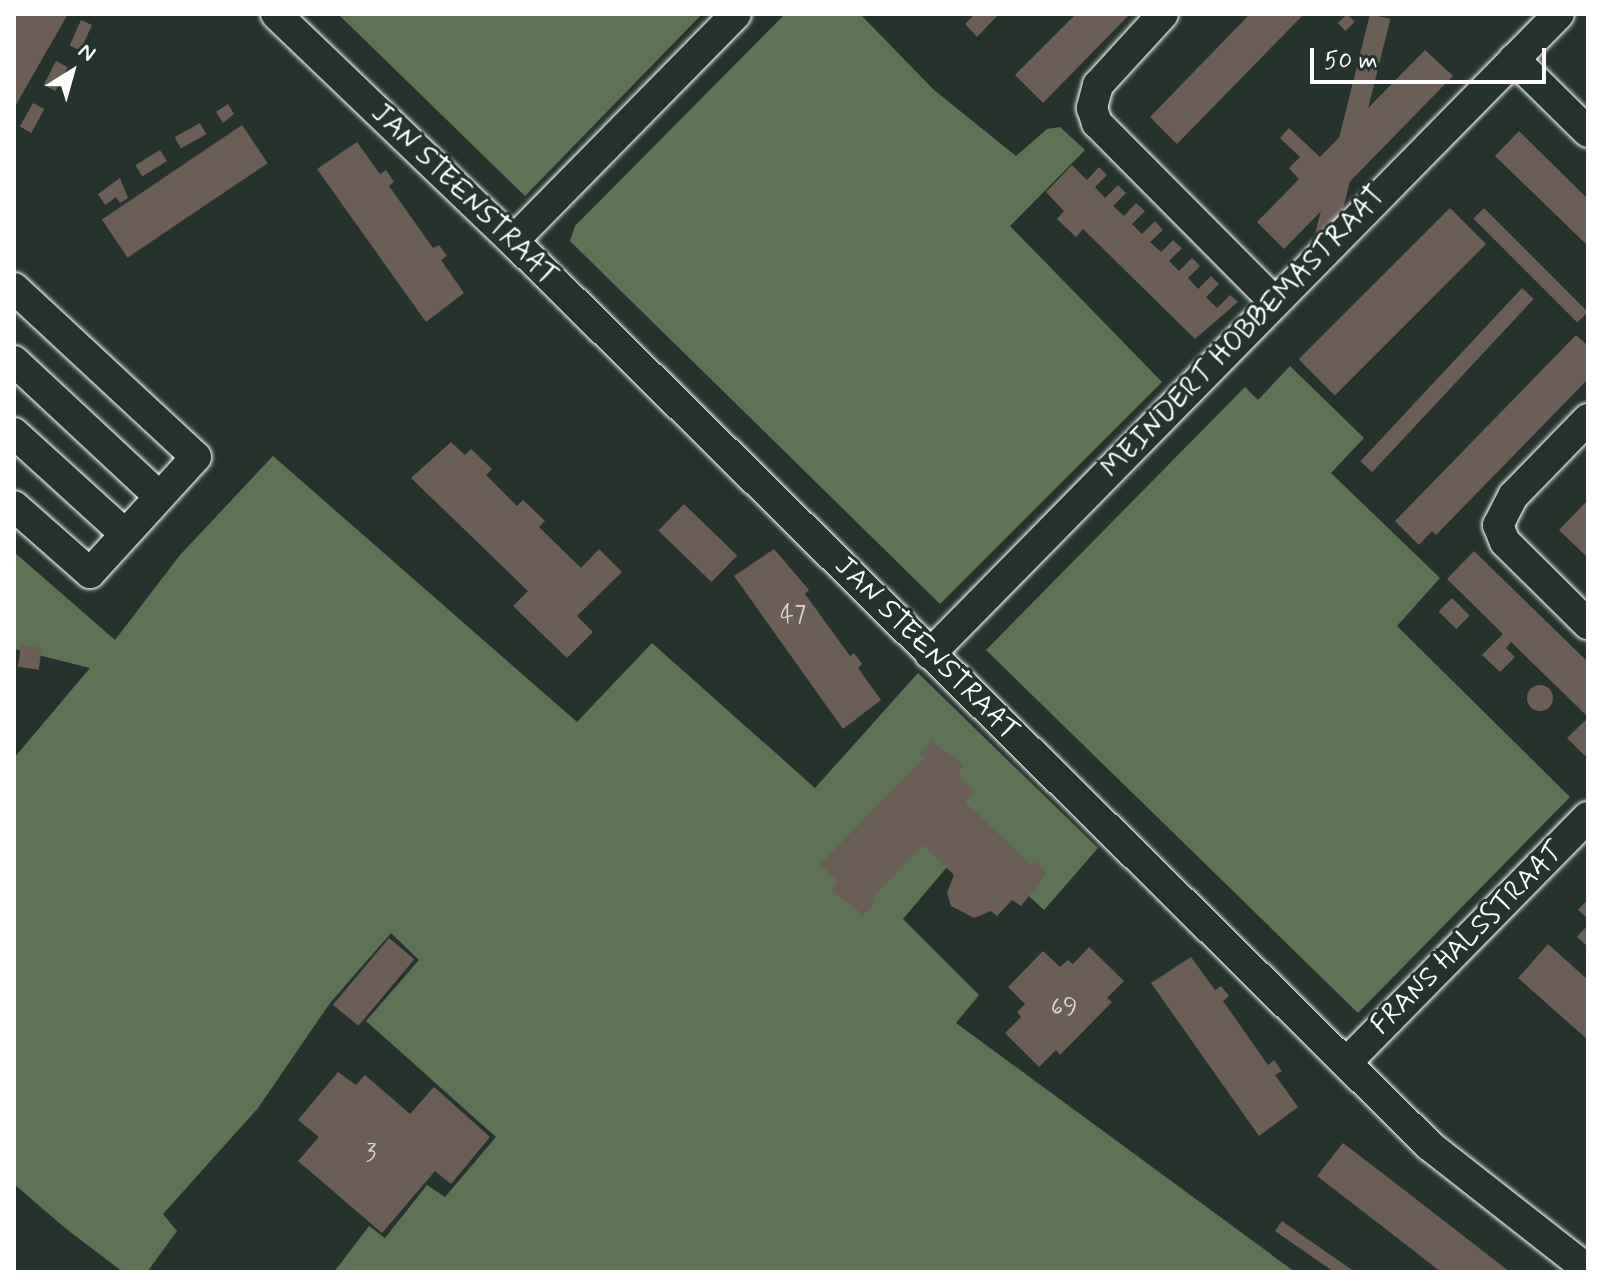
<!DOCTYPE html>
<html>
<head>
<meta charset="utf-8">
<style>
  body { margin:0 }
  #map { position:relative; width:1602px; height:1286px; overflow:hidden; background:#26332d; font-family:Mynerve,sans-serif }
  div>[style] { position:absolute }
  .green>* { inset:0; background:#5e7356 }
  .building>* { inset:0; background:#6a5e57; transform-origin:0 0 }
  .round { border-radius:50% }
  .roads { filter:drop-shadow(0 0 2px #fff) drop-shadow(0 0 2px #fff) }
  .minor>* { height:30px; margin:-15px; padding:0 15px; transform-origin:15px; border-radius:15px; background:#26332d }
  span { translate:-50% -50%; white-space:nowrap; text-align:center; line-height:1.15; -webkit-text-stroke:6px #26332d; paint-order:stroke }
  .number-label { font-size:24px; color:#dad7d5 }
  .number-label span { -webkit-text-stroke-width:0 }
  .street-label { font-size:28px; color:#fff }
  .frame { position:absolute; inset:0; border:16px solid #fff; pointer-events:none }
  .north { position:absolute; left:32px; top:32px; width:80px; height:80px; -webkit-text-stroke:6px #26332d; paint-order:stroke; rotate:37deg; font-size:22px; font-weight:700; line-height:32px; text-align:center; color:#fff }
  .north::after { content:''; display:block; margin:auto; width:28px; height:36px; background:#fff; clip-path:polygon(50% 0,100% 100%,50% 72%,0 100%) }
  .scale { position:absolute; left:1310px; top:48px; width:236px; height:36px; box-sizing:border-box; border:4px solid #fff; border-top:0; padding-left:10px; font-size:24px; line-height:28px; white-space:nowrap; color:#fff; -webkit-text-stroke:6px #26332d; paint-order:stroke }
</style>
</head>
<body>
<div id="map">
  <div class="green">
    <div style="clip-path:polygon(338px 14px,702px 14px,525px 196px)"></div>
    <div style="clip-path:polygon(785px 14px,860px 14px,934px 90px,1016px 156px,1047px 129px,1060px 127px,1085px 150px,1010px 226px,1162px 382px,940px 604px,570px 241px,575px 226px)"></div>
    <div style="clip-path:polygon(1290px 366px,1364px 438px,1331px 473px,1440px 578px,1397px 626px,1570px 797px,1358px 1013px,986px 650px,1245px 387px,1258px 400px)"></div>
    <div style="clip-path:polygon(273px 456px,577px 722px,652px 643px,815px 788px,918px 673px,1098px 848px,1044px 910px,969px 841px,903px 919px,979px 995px,956px 1023px,1295px 1272px,334px 1272px,369px 1226px,385px 1238px,427px 1185px,445px 1197px,496px 1137px,366px 1021px,419px 960px,391px 933px,330px 1003px,258px 1108px,163px 1214px,177px 1231px,147px 1272px,123px 1272px,65px 1228px,14px 1184px,14px 758px,90px 668px,14px 649px,14px 552px,115px 640px,180px 555px)"></div>
  </div>
  <div class="building">
    <div style="clip-path:polygon(14px 14px,68px 14px,14px 108px)"></div>
    <div style="clip-path:polygon(975px 14px,999px 14px,977px 37px,965px 24px)"></div>
    <div style="clip-path:polygon(1076px 14px,1130px 14px,1043px 103px,1015px 75px)"></div>
    <div style="clip-path:polygon(1250px 14px,1304px 14px,1177px 144px,1150px 117px)"></div>
    <div style="left:1347px;top:14px;width:11px;height:13px;rotate:45deg"></div>
    <div style="left:1370px;top:14px;width:21px;height:226px;rotate:14deg"></div>
    <div style="left:81px;top:20px;width:12px;height:28px;rotate:24deg"></div>
    <div style="clip-path:polygon(1425px 50px,1453px 76px,1284px 249px,1257px 222px,1299px 179px,1289px 168px,1300px 157px,1280px 138px,1289px 128px,1320px 157px)"></div>
    <div style="left:56px;top:61px;width:13px;height:27px;rotate:27deg"></div>
    <div style="left:33px;top:103px;width:13px;height:27px;rotate:29deg"></div>
    <div style="clip-path:polygon(228px 104px,234px 114px,223px 123px,216px 112px)"></div>
    <div style="left:200px;top:123px;width:13px;height:29px;rotate:61deg"></div>
    <div style="left:242px;top:125px;width:46px;height:169px;rotate:56deg"></div>
    <div style="clip-path:polygon(1519px 131px,1588px 199px,1588px 246px,1495px 156px)"></div>
    <div style="clip-path:polygon(357px 142px,380px 174px,386px 170px,394px 182px,389px 186px,433px 248px,439px 245px,447px 256px,441px 260px,464px 293px,426px 322px,317px 169px)"></div>
    <div style="left:160px;top:150px;width:13px;height:29px;rotate:58deg"></div>
    <div style="clip-path:polygon(1072px 165px,1087px 180px,1099px 167px,1107px 175px,1095px 187px,1105px 198px,1118px 185px,1126px 193px,1113px 206px,1124px 216px,1136px 203px,1145px 211px,1132px 224px,1142px 234px,1155px 221px,1163px 230px,1150px 242px,1161px 252px,1173px 240px,1182px 248px,1169px 261px,1179px 271px,1192px 258px,1200px 266px,1188px 278px,1198px 289px,1211px 276px,1219px 284px,1206px 297px,1217px 308px,1230px 295px,1238px 302px,1195px 339px,1083px 229px,1076px 237px,1057px 219px,1064px 211px,1046px 192px)"></div>
    <div style="clip-path:polygon(120px 178px,128px 198px,120px 203px,116px 197px,105px 205px,98px 194px)"></div>
    <div style="left:1450px;top:208px;width:51px;height:214px;rotate:45deg"></div>
    <div style="left:1484px;top:208px;width:147px;height:15px;rotate:45deg"></div>
    <div style="left:1522px;top:288px;width:16px;height:237px;rotate:43deg"></div>
    <div style="clip-path:polygon(1576px 335px,1588px 346px,1588px 379px,1436px 535px,1432px 531px,1419px 545px,1395px 521px)"></div>
    <div style="clip-path:polygon(451px 442px,465px 455px,471px 449px,492px 469px,486px 475px,517px 506px,523px 500px,545px 521px,539px 527px,581px 568px,599px 549px,622px 572px,577px 616px,593px 632px,567px 658px,513px 606px,528px 591px,411px 478px)"></div>
    <div style="clip-path:polygon(1588px 500px,1588px 558px,1559px 530px)"></div>
    <div style="left:684px;top:504px;width:74px;height:37px;rotate:44deg"></div>
    <div style="clip-path:polygon(774px 549px,809px 590px,805px 594px,850px 656px,854px 653px,862px 664px,858px 668px,881px 700px,843px 729px,734px 576px)"></div>
    <div style="clip-path:polygon(1474px 551px,1588px 662px,1588px 717px,1511px 642px,1506px 648px,1515px 657px,1500px 672px,1482px 655px,1503px 634px,1447px 579px)"></div>
    <div style="left:1452px;top:598px;width:25px;height:19px;rotate:45deg"></div>
    <div style="left:21px;top:645px;width:21px;height:22px;rotate:8deg"></div>
    <div class="round" style="left:1527px;top:685px;width:26px;height:26px"></div>
    <div style="clip-path:polygon(1588px 718px,1588px 752px,1585px 756px,1567px 738px)"></div>
    <div style="clip-path:polygon(932px 741px,963px 765px,958px 775px,975px 792px,965px 802px,1031px 865px,1035px 861px,1047px 873px,1021px 906px,1012px 900px,997px 916px,991px 911px,974px 918px,951px 906px,947px 893px,954px 875px,923px 845px,871px 899px,875px 904px,864px 915px,832px 891px,837px 881px,820px 864px,925px 757px,920px 753px)"></div>
    <div style="clip-path:polygon(1588px 899px,1588px 919px,1578px 910px)"></div>
    <div style="clip-path:polygon(1588px 925px,1588px 947px,1577px 937px)"></div>
    <div style="left:389px;top:938px;width:33px;height:87px;rotate:40deg"></div>
    <div style="clip-path:polygon(1548px 944px,1588px 980px,1588px 1040px,1518px 978px)"></div>
    <div style="clip-path:polygon(1089px 947px,1124px 981px,1107px 998px,1112px 1002px,1060px 1055px,1056px 1050px,1039px 1067px,1005px 1033px,1021px 1017px,1017px 1012px,1025px 1004px,1008px 987px,1043px 951px,1060px 967px,1068px 960px,1073px 964px)"></div>
    <div style="clip-path:polygon(1191px 957px,1215px 990px,1221px 986px,1229px 996px,1223px 1001px,1268px 1065px,1274px 1060px,1282px 1071px,1275px 1075px,1298px 1107px,1259px 1136px,1151px 983px)"></div>
    <div style="clip-path:polygon(338px 1072px,356px 1085px,365px 1075px,410px 1114px,434px 1087px,490px 1137px,451px 1184px,435px 1171px,382px 1233px,298px 1161px,319px 1137px,298px 1120px)"></div>
    <div style="clip-path:polygon(1343px 1143px,1390px 1179px,1510px 1272px,1441px 1272px,1387px 1230px,1317px 1176px)"></div>
    <div style="clip-path:polygon(1282px 1221px,1306px 1238px,1355px 1272px,1334px 1272px,1275px 1231px)"></div>
  </div>
  <div class="roads">
    <div class="minor">
      <div style="left:276px;top:14px;width:328px;rotate:43.8deg"></div>
      <div style="left:513px;top:241px;width:1288px;rotate:44.62deg"></div>
      <div style="left:1430px;top:1146px;width:201px;rotate:38.1deg"></div>
      <div style="left:1163px;top:14px;width:96px;rotate:132.5deg"></div>
      <div style="left:1098px;top:85px;width:24px;rotate:105deg"></div>
      <div style="left:1092px;top:108px;width:16px;rotate:72deg"></div>
      <div style="left:1097px;top:123px;width:251px;rotate:45.2deg"></div>
      <div style="left:1514px;top:59px;width:104px;rotate:44.6deg"></div>
      <div style="left:513px;top:241px;width:318px;rotate:-45.5deg"></div>
      <div style="left:14px;top:288px;width:248px;rotate:42.9deg"></div>
      <div style="left:196px;top:457px;width:157px;rotate:132.4deg"></div>
      <div style="left:90px;top:573px;width:101px;rotate:-138.6deg"></div>
      <div style="left:14px;top:361px;width:198px;rotate:43deg"></div>
      <div style="left:1588px;top:419px;width:107px;rotate:134.2deg"></div>
      <div style="left:1513px;top:496px;width:33px;rotate:117deg"></div>
      <div style="left:1498px;top:525px;width:18px;rotate:68deg"></div>
      <div style="left:1505px;top:542px;width:117px;rotate:44.7deg"></div>
      <div style="left:14px;top:433px;width:150px;rotate:42.3deg"></div>
      <div style="left:930px;top:654px;width:897px;rotate:-45.5deg"></div>
      <div style="left:1348px;top:1061px;width:342px;rotate:-45.5deg"></div>
    </div>
  </div>
  <div class="number-label">
    <span style="left:793px;top:616px">47</span>
    <span style="left:1064px;top:1008px">69</span>
    <span style="left:371px;top:1154px">3</span>
  </div>
  <div class="street-label">
    <span style="left:464px;top:195px;rotate:44deg">JAN STEENSTRAAT</span>
    <span style="left:1244px;top:333px;rotate:-46deg">MEINDERT HOBBEMASTRAAT</span>
    <span style="left:926px;top:649px;rotate:45deg">JAN STEENSTRAAT</span>
    <span style="left:1468px;top:939px;rotate:-45deg">FRANS HALSSTRAAT</span>
  </div>
  <div class="frame"></div>
  <div class="north">N</div>
  <div class="scale">50 m</div>
</div>
</body>
</html>
